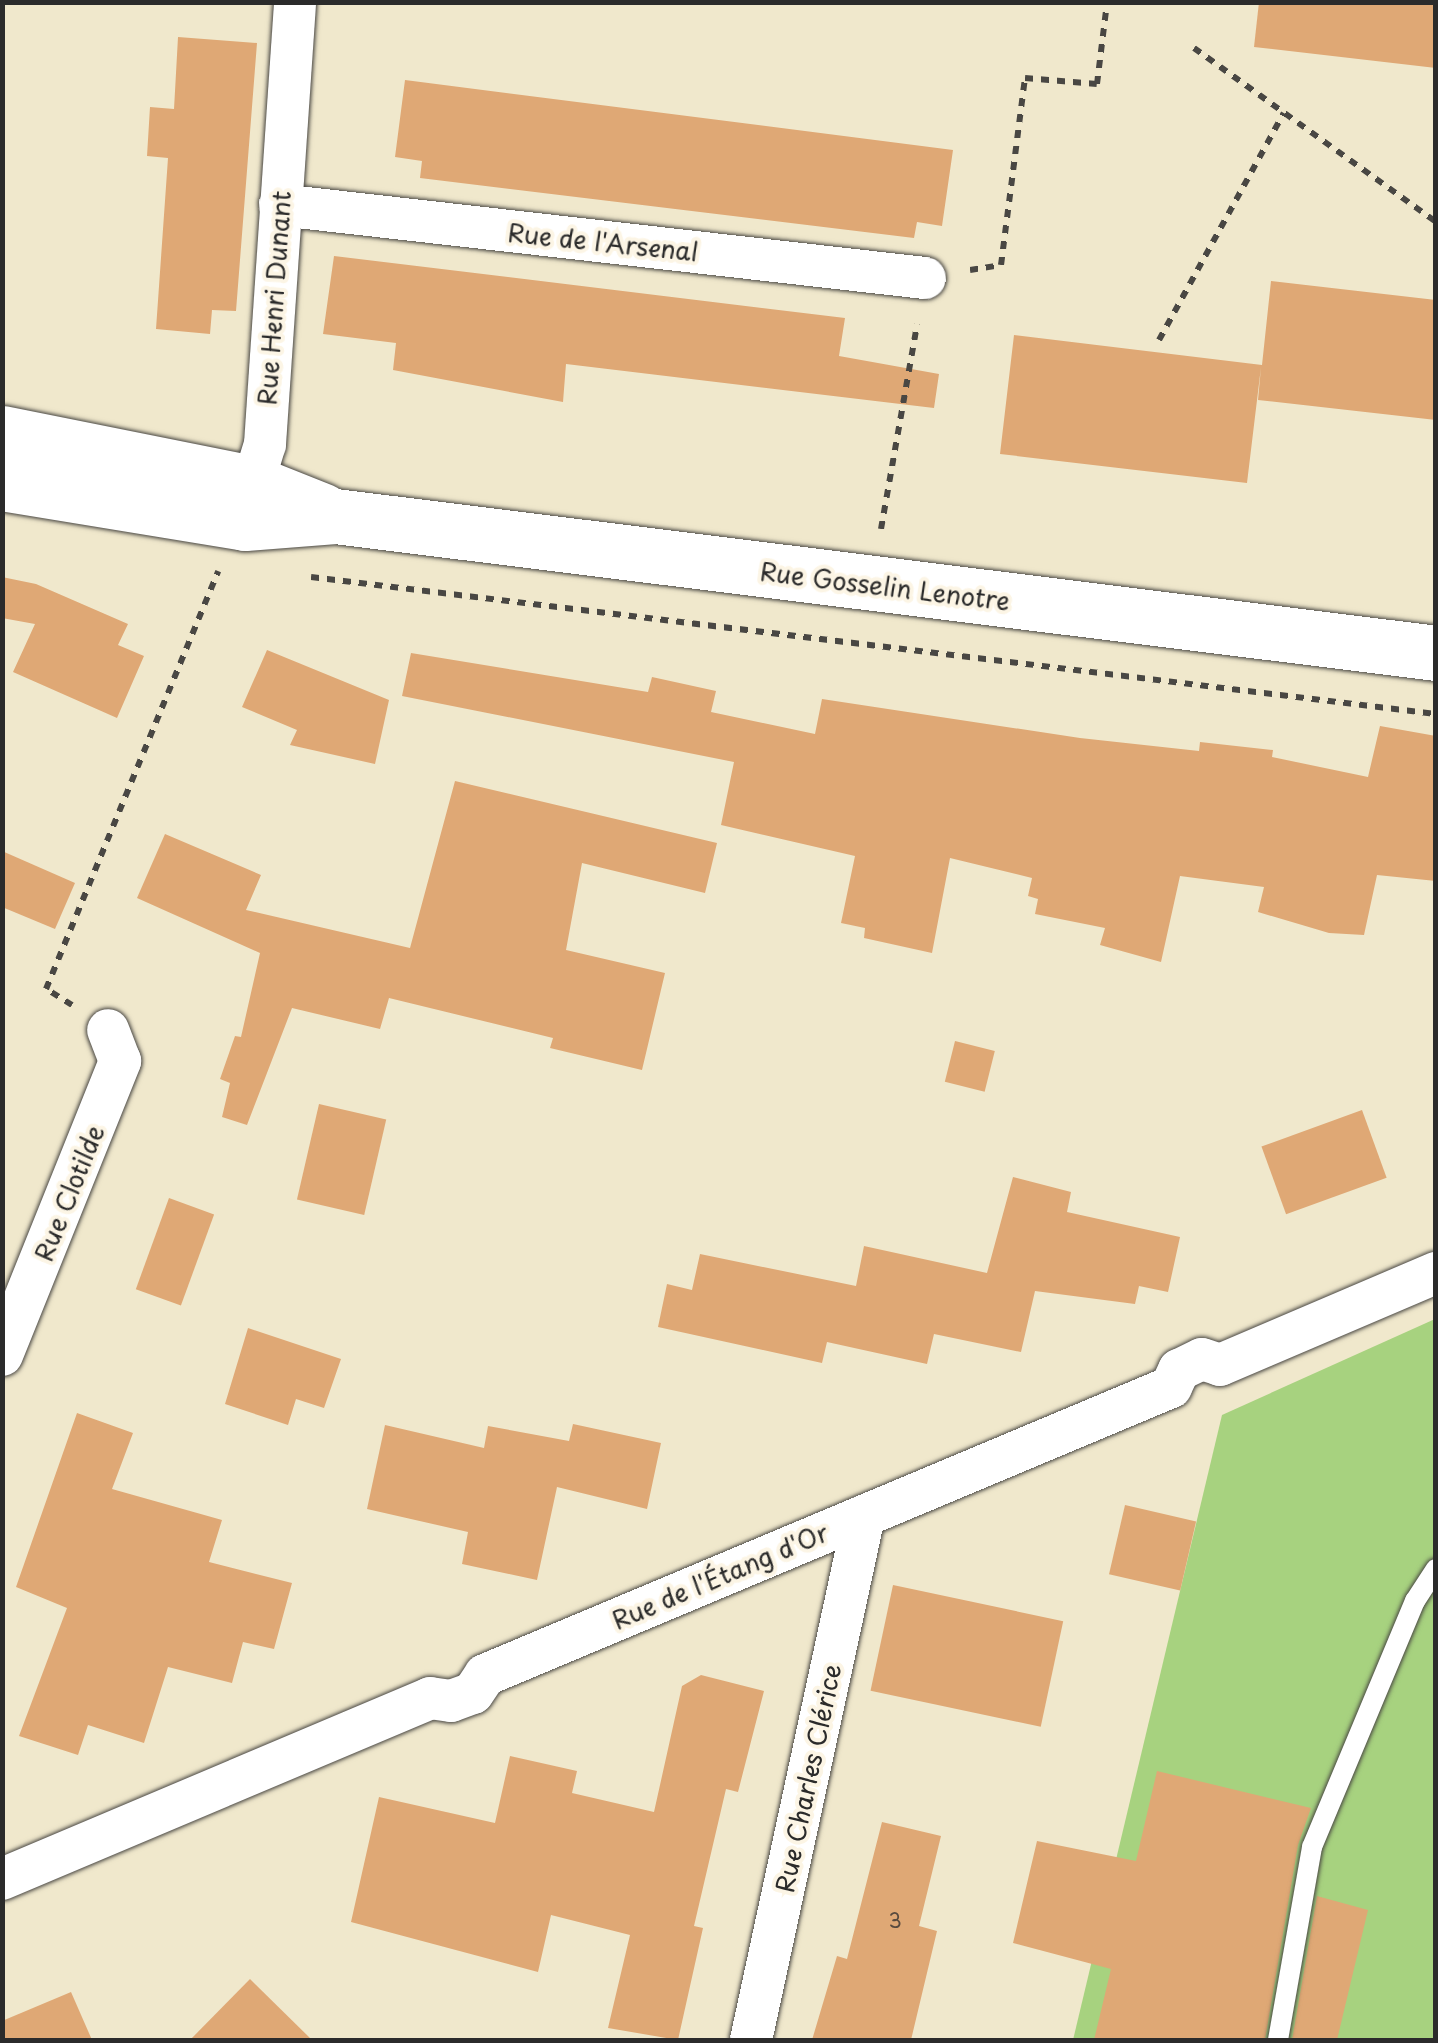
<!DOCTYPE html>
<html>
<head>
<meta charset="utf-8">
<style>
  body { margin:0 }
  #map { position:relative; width:1438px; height:2043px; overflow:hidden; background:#f0e8cc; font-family:"Playpen Sans",sans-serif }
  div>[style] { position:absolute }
  .green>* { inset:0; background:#a7d27f }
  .building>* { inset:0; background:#dfa875; transform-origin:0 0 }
  .path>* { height:6px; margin-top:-3px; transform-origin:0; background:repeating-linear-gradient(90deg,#494743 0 8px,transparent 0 16px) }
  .roads { filter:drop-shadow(0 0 2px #494743) drop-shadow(0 0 2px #494743) }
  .lane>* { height:20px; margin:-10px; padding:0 10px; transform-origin:10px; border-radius:10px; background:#fff }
  .street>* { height:42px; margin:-21px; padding:0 21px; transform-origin:21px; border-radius:21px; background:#fff }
  .secondary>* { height:55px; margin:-27.5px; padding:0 27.5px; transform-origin:27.5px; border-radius:27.5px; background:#fff }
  span { translate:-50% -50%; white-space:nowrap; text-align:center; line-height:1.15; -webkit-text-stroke:8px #fcf5e5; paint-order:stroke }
  .number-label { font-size:20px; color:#584a3e }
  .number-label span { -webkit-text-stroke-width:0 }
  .street-label { font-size:25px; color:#2b2b2b }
  .frame { position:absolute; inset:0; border:5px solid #2b2b2b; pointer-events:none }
</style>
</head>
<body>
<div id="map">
  <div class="green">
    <div style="clip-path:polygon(1435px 1319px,1435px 2040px,1073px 2040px,1222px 1415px)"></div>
  </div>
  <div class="building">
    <div style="clip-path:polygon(1259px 2px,1436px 2px,1436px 68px,1254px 47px)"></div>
    <div style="clip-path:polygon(178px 37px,257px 43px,236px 311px,212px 310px,210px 334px,156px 329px,168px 158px,147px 156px,150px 107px,174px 109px)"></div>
    <div style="clip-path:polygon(405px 80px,953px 150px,942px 226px,917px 222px,914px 238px,420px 178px,422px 161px,395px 157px)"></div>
    <div style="clip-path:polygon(334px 256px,845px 318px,839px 356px,939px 374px,934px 408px,566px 364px,563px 402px,393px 370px,396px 343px,323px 334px)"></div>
    <div style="clip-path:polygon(1271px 281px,1436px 300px,1436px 420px,1258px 400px,1261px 367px,1247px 483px,1000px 454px,1014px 335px,1262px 365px)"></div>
    <div style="clip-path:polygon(2px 577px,36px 584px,128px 624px,118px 645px,144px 656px,117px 718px,13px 672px,35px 624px,2px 618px)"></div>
    <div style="clip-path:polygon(267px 650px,389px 700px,375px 764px,290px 745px,297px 730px,242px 707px)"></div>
    <div style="clip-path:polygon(411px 653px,648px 692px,652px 677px,716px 691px,711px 712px,815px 734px,822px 699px,1080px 738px,1199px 751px,1200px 742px,1273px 750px,1272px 757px,1368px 777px,1380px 726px,1436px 736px,1436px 881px,1377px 875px,1364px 935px,1329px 933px,1258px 912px,1264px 887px,1180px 876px,1161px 962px,1100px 945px,1105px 928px,1035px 914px,1038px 899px,1028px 896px,1032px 878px,950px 858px,932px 953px,864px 938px,865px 928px,841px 923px,855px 856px,721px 825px,734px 762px,402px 696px)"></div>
    <div style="clip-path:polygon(455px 781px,717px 843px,705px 893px,582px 863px,566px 950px,665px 973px,642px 1070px,550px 1048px,553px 1038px,389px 998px,380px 1029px,292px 1008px,247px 1125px,222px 1117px,230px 1083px,220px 1079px,235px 1036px,241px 1037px,260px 953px,137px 898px,165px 834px,261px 875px,246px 910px,410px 948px)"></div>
    <div style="clip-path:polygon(2px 851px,75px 883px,55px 929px,2px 907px)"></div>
    <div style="left:955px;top:1041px;width:41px;height:42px;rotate:14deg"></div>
    <div style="left:319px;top:1104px;width:69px;height:98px;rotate:13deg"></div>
    <div style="left:1362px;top:1110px;width:72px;height:107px;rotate:70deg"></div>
    <div style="clip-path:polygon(1013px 1177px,1071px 1192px,1067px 1212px,1180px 1237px,1168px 1292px,1139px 1286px,1135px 1304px,1035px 1291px,1021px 1352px,934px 1334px,927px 1364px,827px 1342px,822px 1363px,658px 1327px,667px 1284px,692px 1290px,700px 1254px,856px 1286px,864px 1246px,987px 1273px)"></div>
    <div style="left:169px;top:1198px;width:48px;height:97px;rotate:20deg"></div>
    <div style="clip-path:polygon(248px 1328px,341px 1359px,324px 1408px,296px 1399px,288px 1425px,225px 1404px)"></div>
    <div style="clip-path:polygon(77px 1413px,133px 1433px,112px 1489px,222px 1520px,209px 1562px,292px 1583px,274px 1649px,243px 1642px,232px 1683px,168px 1667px,144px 1743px,88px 1725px,78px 1755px,19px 1736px,67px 1608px,16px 1587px)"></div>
    <div style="clip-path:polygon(573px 1424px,661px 1443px,647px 1509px,557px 1487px,537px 1580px,462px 1564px,468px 1532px,367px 1509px,385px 1425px,484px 1448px,488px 1426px,569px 1441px)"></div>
    <div style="left:1125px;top:1505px;width:73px;height:71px;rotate:13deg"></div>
    <div style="left:893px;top:1585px;width:174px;height:108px;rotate:12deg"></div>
    <div style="clip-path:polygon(701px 1675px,764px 1691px,738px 1792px,726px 1789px,694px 1926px,703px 1928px,678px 2040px,608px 2028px,630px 1935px,551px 1915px,538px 1972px,351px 1922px,379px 1797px,495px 1823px,510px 1756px,577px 1771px,572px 1793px,654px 1812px,682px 1686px)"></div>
    <div style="clip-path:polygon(1157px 1771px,1311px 1808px,1298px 1845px,1265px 2040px,1094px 2040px,1111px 1969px,1013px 1943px,1037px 1841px,1136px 1861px)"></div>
    <div style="clip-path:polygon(882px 1822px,941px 1836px,919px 1926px,937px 1931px,911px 2040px,812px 2040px,837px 1956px,847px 1959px)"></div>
    <div style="clip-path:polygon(1317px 1896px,1368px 1910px,1337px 2040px,1292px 2040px)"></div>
    <div style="clip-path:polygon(250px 1979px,312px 2040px,190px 2040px)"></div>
    <div style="clip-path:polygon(71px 1992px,92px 2040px,2px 2040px,2px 2021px)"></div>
  </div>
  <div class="path">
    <div style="left:1194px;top:48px;width:298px;rotate:35.7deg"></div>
    <div style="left:970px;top:270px;width:31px;rotate:-9deg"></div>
    <div style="left:1001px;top:265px;width:189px;rotate:-82.7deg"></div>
    <div style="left:1025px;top:78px;width:72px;rotate:4.8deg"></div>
    <div style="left:1097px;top:84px;width:83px;rotate:-83deg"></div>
    <div style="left:1159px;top:340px;width:259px;rotate:-61.2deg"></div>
    <div style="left:881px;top:529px;width:208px;rotate:-80deg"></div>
    <div style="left:311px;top:577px;width:1133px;rotate:6.94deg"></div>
    <div style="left:72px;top:1005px;width:31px;rotate:-148deg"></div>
    <div style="left:46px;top:989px;width:452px;rotate:-67.6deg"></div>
  </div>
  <div class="roads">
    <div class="lane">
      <div style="left:1278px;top:2040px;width:196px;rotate:-80deg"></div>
      <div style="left:1312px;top:1847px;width:267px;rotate:-67.3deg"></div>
      <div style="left:1415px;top:1601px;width:38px;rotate:-57deg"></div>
    </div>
    <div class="street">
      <div style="left:280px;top:205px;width:649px;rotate:6.46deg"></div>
      <div style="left:226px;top:490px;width:28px;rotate:-15deg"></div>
      <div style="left:253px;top:483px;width:41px;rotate:-72.9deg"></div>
      <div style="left:265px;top:444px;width:443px;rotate:-86.1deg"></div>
      <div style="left:2px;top:1355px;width:317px;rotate:-68.1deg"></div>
      <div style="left:120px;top:1061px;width:33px;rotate:-111deg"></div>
      <div style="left:2px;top:1879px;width:465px;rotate:-22.9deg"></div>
      <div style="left:430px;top:1698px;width:21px;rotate:8deg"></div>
      <div style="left:451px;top:1701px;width:23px;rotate:-20deg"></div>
      <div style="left:473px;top:1693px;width:22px;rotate:-56deg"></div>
      <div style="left:485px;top:1675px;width:744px;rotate:-22.77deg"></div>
      <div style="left:1171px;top:1387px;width:19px;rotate:-65deg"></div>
      <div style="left:1179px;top:1370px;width:25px;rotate:-26deg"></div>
      <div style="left:1202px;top:1359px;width:19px;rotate:18deg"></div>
      <div style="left:1220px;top:1365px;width:235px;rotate:-23.1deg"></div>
      <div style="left:751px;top:2040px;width:536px;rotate:-77.83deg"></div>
    </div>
    <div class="secondary">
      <div style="left:2px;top:433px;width:256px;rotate:11.3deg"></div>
      <div style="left:253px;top:483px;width:75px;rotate:21.8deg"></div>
      <div style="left:2px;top:483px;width:246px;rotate:9.3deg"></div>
      <div style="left:245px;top:523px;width:90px;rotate:-4.4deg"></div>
      <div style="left:335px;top:516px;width:1109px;rotate:7.09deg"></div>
    </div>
  </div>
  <div class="number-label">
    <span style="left:895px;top:1920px">3</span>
  </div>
  <div class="street-label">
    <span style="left:603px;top:242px;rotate:6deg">Rue de l'Arsenal</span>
    <span style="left:274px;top:298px;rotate:-86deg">Rue Henri Dunant</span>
    <span style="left:885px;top:586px;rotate:7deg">Rue Gosselin Lenotre</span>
    <span style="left:69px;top:1193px;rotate:-68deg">Rue Clotilde</span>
    <span style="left:720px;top:1576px;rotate:-23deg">Rue de l'Étang d'Or</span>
    <span style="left:808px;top:1778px;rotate:-78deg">Rue Charles Clérice</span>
  </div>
  <div class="frame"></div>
</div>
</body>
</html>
